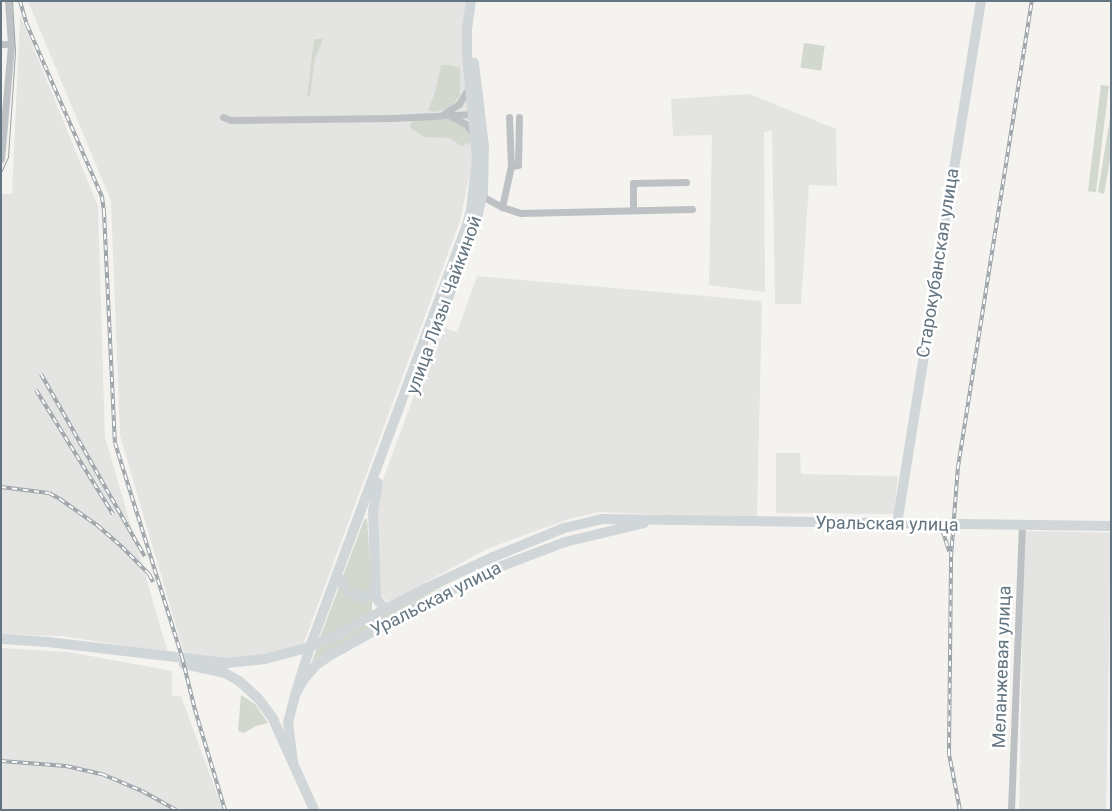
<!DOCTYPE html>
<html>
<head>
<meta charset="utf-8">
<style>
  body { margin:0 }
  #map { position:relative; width:1112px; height:811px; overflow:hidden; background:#f4f3ef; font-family:Roboto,sans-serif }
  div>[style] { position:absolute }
  .built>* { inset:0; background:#e4e5e3; transform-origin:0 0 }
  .green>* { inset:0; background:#d3d8cf; transform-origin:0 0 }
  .street>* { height:7px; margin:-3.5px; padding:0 3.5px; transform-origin:3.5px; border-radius:3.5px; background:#bdc1c4 }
  .secondary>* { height:10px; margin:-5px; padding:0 5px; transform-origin:5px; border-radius:5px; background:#d1d6d9 }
  .tram>* { height:1px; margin:-0.5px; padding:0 0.5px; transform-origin:0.5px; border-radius:0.5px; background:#9ca3a8 }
  .rail>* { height:4px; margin-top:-2px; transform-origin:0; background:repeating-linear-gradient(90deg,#fff 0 5.5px,#9ca3a8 0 11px); box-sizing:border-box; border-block:1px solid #9ca3a8 }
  span { translate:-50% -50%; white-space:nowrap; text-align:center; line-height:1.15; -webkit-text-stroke:5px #fff; paint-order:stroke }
  .street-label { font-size:18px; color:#637580 }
  .frame { position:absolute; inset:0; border:2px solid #637580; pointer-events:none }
</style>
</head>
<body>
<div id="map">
  <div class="built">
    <div style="clip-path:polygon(28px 1px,468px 1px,462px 40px,473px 139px,473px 158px,460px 221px,303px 645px,267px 654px,229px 659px,202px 657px,184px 653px,120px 436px,111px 201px)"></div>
    <div style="clip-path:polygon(20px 15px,98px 206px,105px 437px,168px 653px,62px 636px,1px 635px,1px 194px,12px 194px)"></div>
    <div style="clip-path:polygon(750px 94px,836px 129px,837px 186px,809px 185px,801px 304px,775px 304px,772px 131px,764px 132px,765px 292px,709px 285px,712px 135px,673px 136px,671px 99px)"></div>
    <div style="clip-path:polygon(477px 276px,762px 301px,757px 519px,600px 512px,569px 519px,489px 548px,389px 602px,381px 596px,378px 587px,376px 511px,381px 485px,426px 363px,443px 327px,457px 332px)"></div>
    <div style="clip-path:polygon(776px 453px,800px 453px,801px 474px,898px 476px,894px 514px,776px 513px)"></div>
    <div style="left:1024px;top:531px;width:87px;height:279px;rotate:1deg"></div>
    <div style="clip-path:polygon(1px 648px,69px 652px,172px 671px,172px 696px,181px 696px,223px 810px,1px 810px)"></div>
  </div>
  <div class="green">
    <div style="clip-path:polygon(314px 39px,323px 39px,315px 58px,310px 96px,307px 97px)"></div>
    <div style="left:804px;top:43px;width:21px;height:25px;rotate:8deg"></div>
    <div style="clip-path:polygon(441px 65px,451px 65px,460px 68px,460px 96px,448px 109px,434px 112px,428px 110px,435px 93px)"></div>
    <div style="left:1101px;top:85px;width:8px;height:107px;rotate:7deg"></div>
    <div style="clip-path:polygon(1111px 112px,1111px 154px,1104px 194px,1098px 192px)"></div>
    <div style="clip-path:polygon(413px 120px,453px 120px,460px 123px,470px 133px,472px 142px,461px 146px,450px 138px,425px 137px,411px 129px,410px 124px)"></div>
    <div style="clip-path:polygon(367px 518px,372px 590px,365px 594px,350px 591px,343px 576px,364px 520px)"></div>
    <div style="clip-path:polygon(454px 577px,455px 579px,312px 661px,316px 650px,342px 638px)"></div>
    <div style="clip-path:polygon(339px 587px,372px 598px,372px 611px,319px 640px)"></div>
    <div style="clip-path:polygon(241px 695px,255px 704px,268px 723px,256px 726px,244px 733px,238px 731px)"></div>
  </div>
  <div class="street">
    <div style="left:1px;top:44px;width:10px"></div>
    <div style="left:444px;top:114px;width:18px;rotate:-34deg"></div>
    <div style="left:459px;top:104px;width:21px;rotate:-59deg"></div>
    <div style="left:223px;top:117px;width:9px;rotate:21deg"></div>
    <div style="left:231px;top:120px;width:162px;rotate:-0.7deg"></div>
    <div style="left:393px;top:118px;width:82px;rotate:-2.8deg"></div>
    <div style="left:452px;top:117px;width:16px;rotate:27deg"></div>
    <div style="left:466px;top:124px;width:14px;rotate:54deg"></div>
    <div style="left:509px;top:117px;width:49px;rotate:87.7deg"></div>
    <div style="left:1px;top:159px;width:115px;rotate:-85deg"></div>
    <div style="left:11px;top:44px;width:43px;rotate:-94deg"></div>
    <div style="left:482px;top:196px;width:23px;rotate:29deg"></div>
    <div style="left:502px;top:207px;width:20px;rotate:18deg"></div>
    <div style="left:521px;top:213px;width:171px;rotate:-1.3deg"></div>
    <div style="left:502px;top:207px;width:42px;rotate:-77.6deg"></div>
    <div style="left:511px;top:166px;width:7px;rotate:-8deg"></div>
    <div style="left:518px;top:165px;width:48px;rotate:-88.8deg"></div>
    <div style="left:633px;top:210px;width:27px;rotate:-90deg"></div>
    <div style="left:633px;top:183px;width:53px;rotate:-1.1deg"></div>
    <div style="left:1011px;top:810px;width:284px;rotate:-87.8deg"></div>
  </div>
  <div class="secondary">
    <div style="left:433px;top:337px;width:114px;rotate:-68.9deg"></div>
    <div style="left:474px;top:231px;width:40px;rotate:-77deg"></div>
    <div style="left:483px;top:192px;width:46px;rotate:-88.8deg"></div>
    <div style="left:484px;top:146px;width:84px;rotate:-96.9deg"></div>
    <div style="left:378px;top:483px;width:28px;rotate:100deg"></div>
    <div style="left:373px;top:511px;width:87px;rotate:88deg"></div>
    <div style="left:376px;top:598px;width:11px;rotate:52deg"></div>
    <div style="left:383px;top:607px;width:8px"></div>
    <div style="left:897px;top:524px;width:530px;rotate:-80.88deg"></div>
    <div style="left:337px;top:575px;width:21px;rotate:59deg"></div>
    <div style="left:348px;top:593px;width:9px;rotate:21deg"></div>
    <div style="left:356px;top:596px;width:8px;rotate:7deg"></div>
    <div style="left:364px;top:597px;width:13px;rotate:-29deg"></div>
    <div style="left:1px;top:639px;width:47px;rotate:3.7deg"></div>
    <div style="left:48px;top:642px;width:180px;rotate:6.7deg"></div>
    <div style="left:227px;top:663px;width:38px;rotate:-6deg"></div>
    <div style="left:265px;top:659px;width:47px;rotate:-14.9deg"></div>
    <div style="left:310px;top:647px;width:21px;rotate:-23deg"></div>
    <div style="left:329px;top:639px;width:107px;rotate:-27.8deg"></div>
    <div style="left:424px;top:589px;width:76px;rotate:-24.9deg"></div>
    <div style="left:493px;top:557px;width:77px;rotate:-22.2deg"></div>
    <div style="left:564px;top:528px;width:39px;rotate:-13deg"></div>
    <div style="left:602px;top:519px;width:509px;rotate:0.79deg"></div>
    <div style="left:184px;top:664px;width:42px;rotate:12.4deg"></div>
    <div style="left:225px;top:673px;width:16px;rotate:30deg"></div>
    <div style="left:239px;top:681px;width:25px;rotate:42deg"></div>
    <div style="left:258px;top:698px;width:26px;rotate:54deg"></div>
    <div style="left:273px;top:719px;width:100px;rotate:65.7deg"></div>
    <div style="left:295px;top:695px;width:50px;rotate:-72.6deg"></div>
    <div style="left:310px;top:647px;width:447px;rotate:-69.6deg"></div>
    <div style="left:466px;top:228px;width:19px;rotate:-74deg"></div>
    <div style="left:471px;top:210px;width:52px;rotate:-83.4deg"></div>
    <div style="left:477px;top:158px;width:102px;rotate:-95.6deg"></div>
    <div style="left:467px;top:56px;width:27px;rotate:-90deg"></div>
    <div style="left:467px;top:29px;width:28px;rotate:-82deg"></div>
    <div style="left:293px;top:762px;width:39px;rotate:-97deg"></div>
    <div style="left:288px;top:723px;width:29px;rotate:-76deg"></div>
    <div style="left:295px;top:695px;width:18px;rotate:-61deg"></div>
    <div style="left:304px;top:679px;width:18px;rotate:-49deg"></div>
    <div style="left:316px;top:665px;width:18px;rotate:-34deg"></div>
    <div style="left:331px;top:655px;width:107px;rotate:-29.2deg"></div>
    <div style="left:424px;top:603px;width:83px;rotate:-25.6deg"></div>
    <div style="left:499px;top:567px;width:71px;rotate:-20.7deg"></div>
    <div style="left:565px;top:542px;width:81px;rotate:-13.5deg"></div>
  </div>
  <div class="tram">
    <div style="left:1px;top:172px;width:17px;rotate:-65deg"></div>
    <div style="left:8px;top:157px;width:106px;rotate:-86.2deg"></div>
    <div style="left:15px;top:51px;width:50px;rotate:-93.4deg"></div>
  </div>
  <div class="rail">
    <div style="left:20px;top:1px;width:25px;rotate:74deg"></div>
    <div style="left:27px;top:25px;width:188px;rotate:66.4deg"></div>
    <div style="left:102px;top:197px;width:15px;rotate:82deg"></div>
    <div style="left:104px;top:212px;width:231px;rotate:87.3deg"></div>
    <div style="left:115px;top:443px;width:224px;rotate:72.6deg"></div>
    <div style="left:182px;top:657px;width:55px;rotate:76.2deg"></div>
    <div style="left:195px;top:710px;width:104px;rotate:73.3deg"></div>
    <div style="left:41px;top:374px;width:210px;rotate:60.4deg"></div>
    <div style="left:36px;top:390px;width:146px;rotate:58.2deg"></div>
    <div style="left:1px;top:487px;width:48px;rotate:7.1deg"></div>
    <div style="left:49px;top:493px;width:13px;rotate:29deg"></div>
    <div style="left:60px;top:499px;width:47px;rotate:35.4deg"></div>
    <div style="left:98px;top:526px;width:32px;rotate:41deg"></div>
    <div style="left:122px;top:547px;width:38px;rotate:45deg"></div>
    <div style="left:149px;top:574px;width:9px;rotate:63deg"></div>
    <div style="left:939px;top:520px;width:33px;rotate:72deg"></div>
    <div style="left:1px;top:761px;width:65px;rotate:4.4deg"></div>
    <div style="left:66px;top:766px;width:37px;rotate:13deg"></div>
    <div style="left:102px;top:774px;width:43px;rotate:23deg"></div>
    <div style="left:142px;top:791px;width:39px;rotate:29deg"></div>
    <div style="left:960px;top:810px;width:57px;rotate:-101.1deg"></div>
    <div style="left:949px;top:754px;width:197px;rotate:-89.4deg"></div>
    <div style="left:951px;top:557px;width:90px;rotate:-85.6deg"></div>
    <div style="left:958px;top:467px;width:472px;rotate:-81deg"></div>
  </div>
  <div class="street-label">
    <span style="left:938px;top:263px;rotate:-81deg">Старокубанская улица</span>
    <span style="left:444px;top:305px;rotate:-70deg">улица Лизы Чайкиной</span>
    <span style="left:887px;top:524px;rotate:1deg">Уральская улица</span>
    <span style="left:436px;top:599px;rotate:-27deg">Уральская улица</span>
    <span style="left:1002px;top:667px;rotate:-88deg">Меланжевая улица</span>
  </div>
  <div class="frame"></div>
</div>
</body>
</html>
